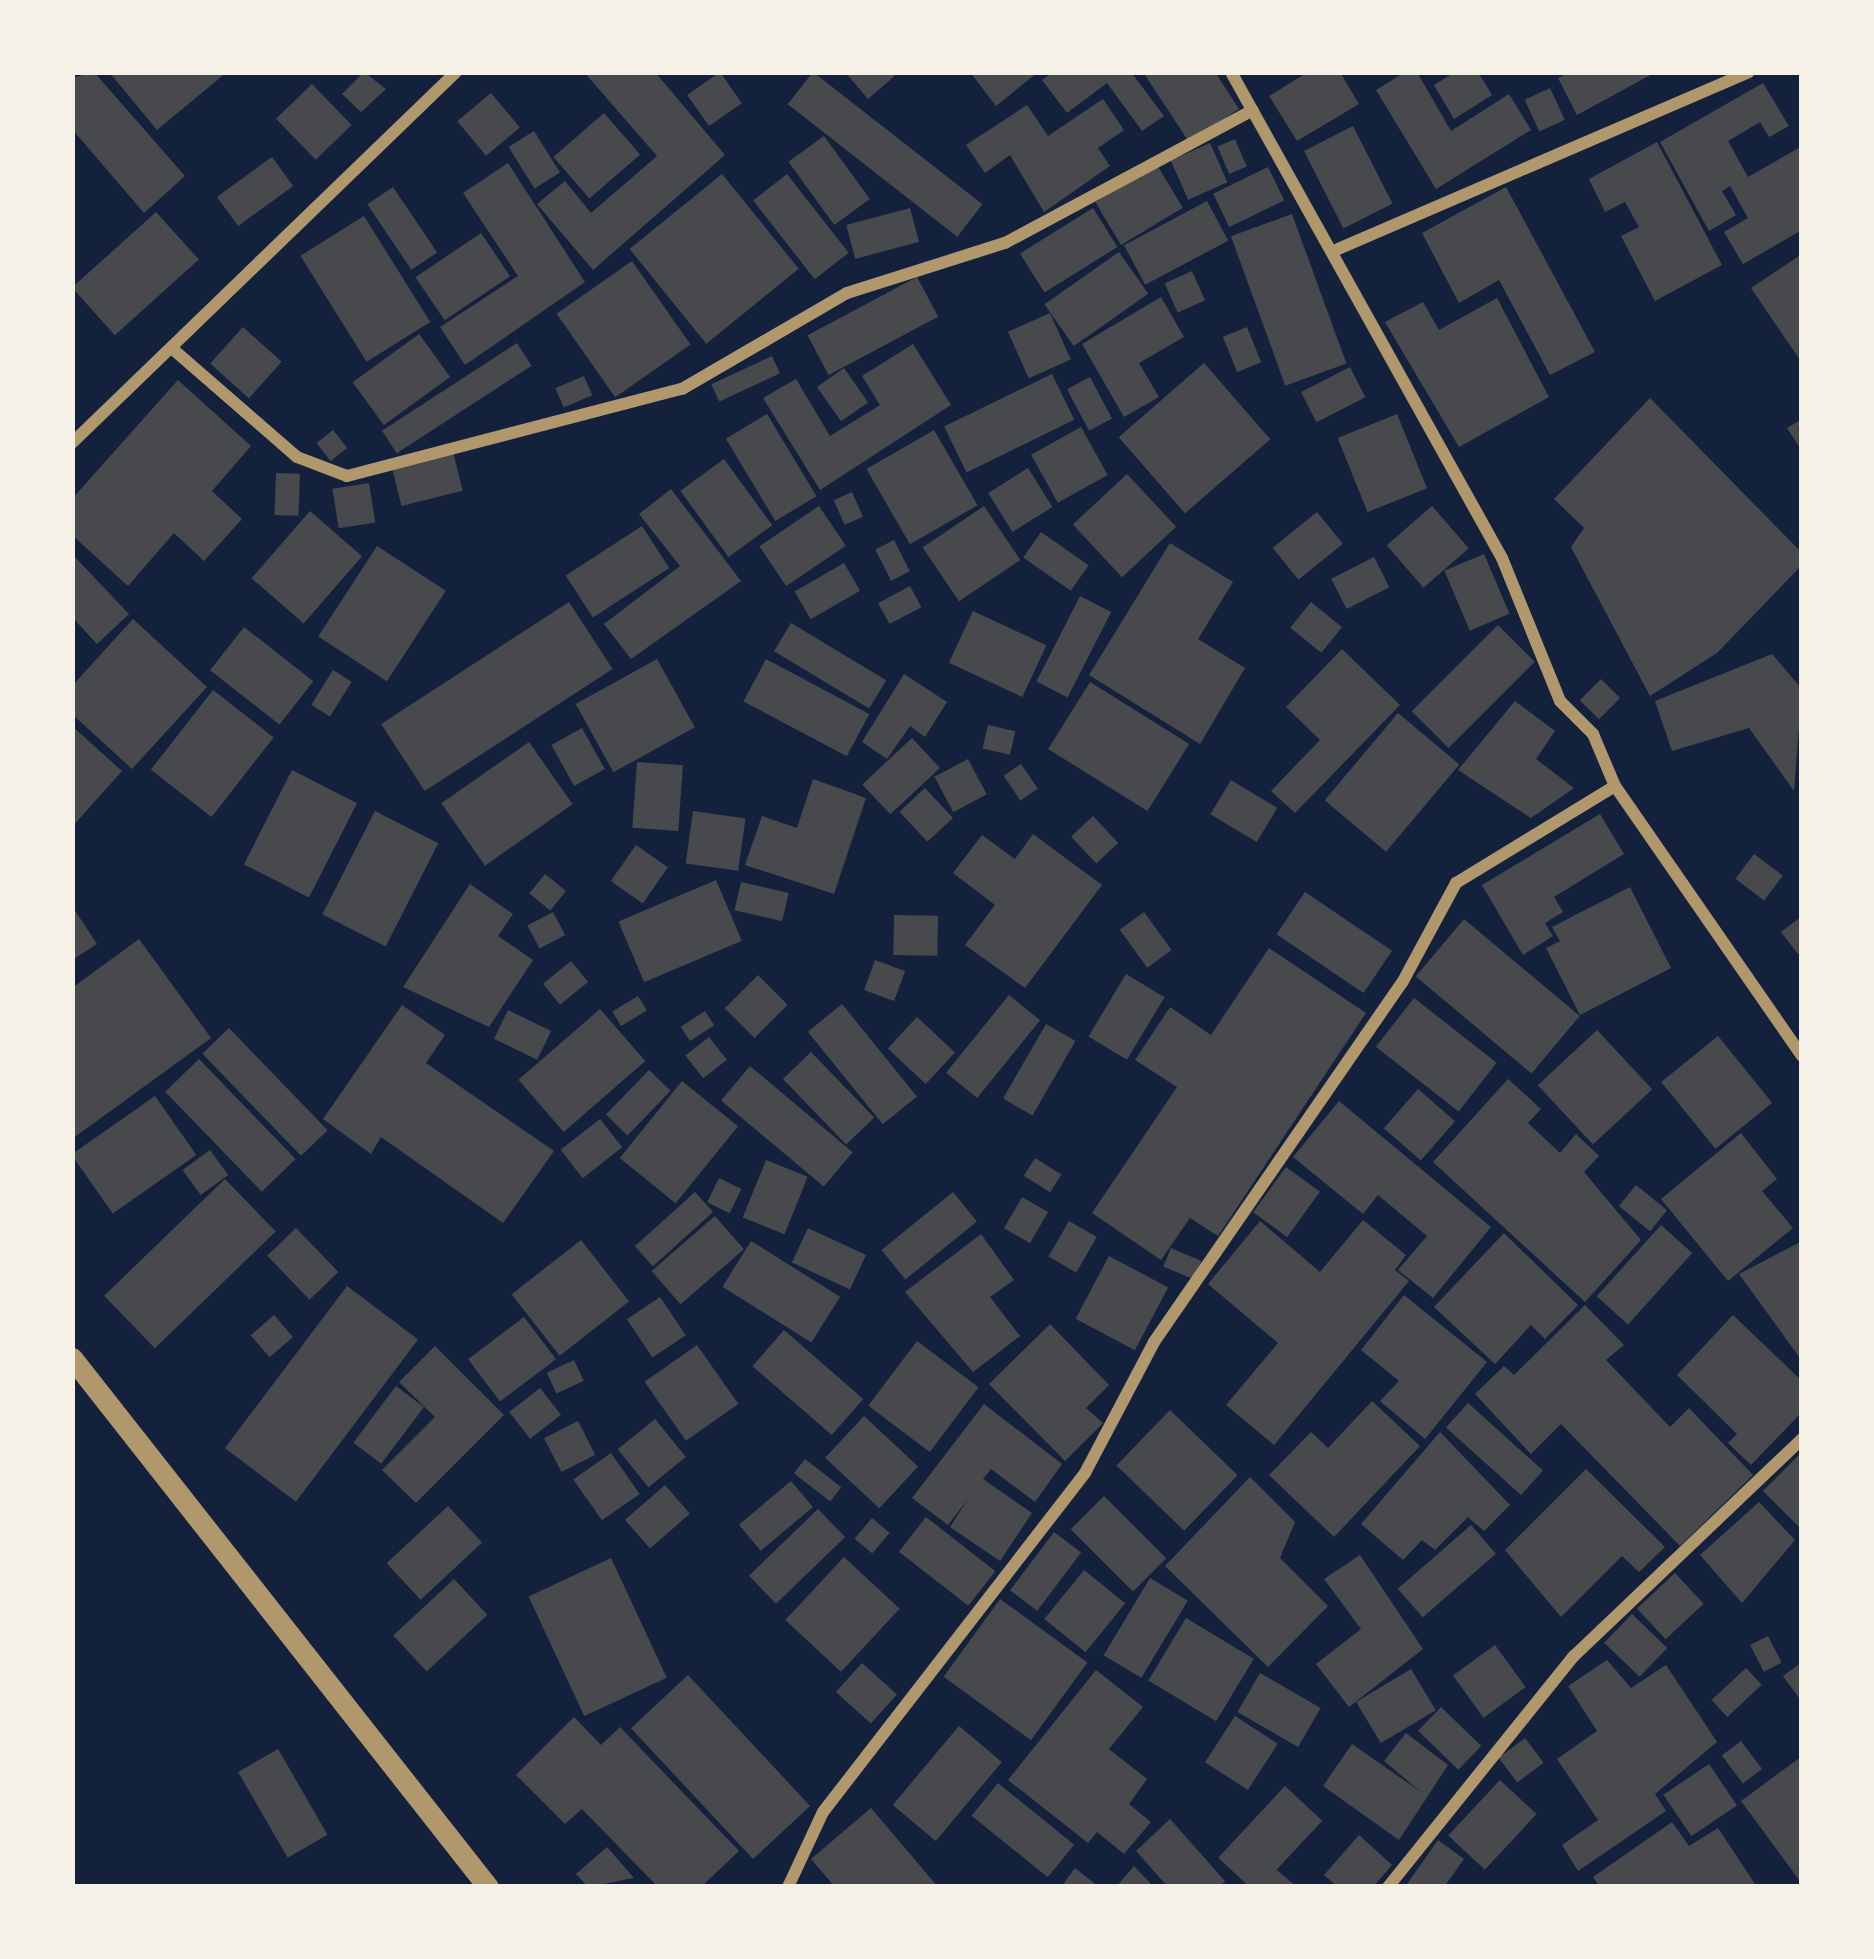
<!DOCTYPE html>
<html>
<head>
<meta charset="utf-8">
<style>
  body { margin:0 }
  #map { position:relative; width:1874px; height:1959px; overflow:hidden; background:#14213d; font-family:Roboto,sans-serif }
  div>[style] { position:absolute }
  .building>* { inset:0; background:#48494c; transform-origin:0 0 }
  .minor>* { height:12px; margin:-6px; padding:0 6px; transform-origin:6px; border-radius:6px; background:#b1986c }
  .tertiary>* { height:21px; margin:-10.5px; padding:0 10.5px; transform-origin:10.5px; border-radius:10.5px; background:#b1986c }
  span { translate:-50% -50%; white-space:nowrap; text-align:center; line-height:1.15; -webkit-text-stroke:10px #f6f1e7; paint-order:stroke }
  .frame { position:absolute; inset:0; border:75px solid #f6f1e7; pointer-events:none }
</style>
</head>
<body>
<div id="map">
  <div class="building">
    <div style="clip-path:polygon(94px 72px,185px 176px,144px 213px,72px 129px,72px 78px)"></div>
    <div style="clip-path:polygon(109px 72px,227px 72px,157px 130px)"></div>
    <div style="clip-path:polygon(364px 72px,386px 89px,361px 112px,342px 94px)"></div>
    <div style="clip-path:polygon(584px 72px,655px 72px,725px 155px,593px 270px,537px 204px,565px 181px,591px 213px,657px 156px)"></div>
    <div style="left:720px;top:72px;width:38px;height:40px;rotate:55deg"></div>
    <div style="left:813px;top:72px;width:215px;height:41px;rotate:38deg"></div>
    <div style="clip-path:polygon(845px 72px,899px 72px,868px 99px)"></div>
    <div style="clip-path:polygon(970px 72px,1038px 72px,996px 106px)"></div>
    <div style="clip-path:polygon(1053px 72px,1131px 72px,1164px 116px,1142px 131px,1107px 83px,1067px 113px,1042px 80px)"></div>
    <div style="clip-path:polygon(1143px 72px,1215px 72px,1239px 109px,1189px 142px)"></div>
    <div style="clip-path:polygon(1308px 72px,1340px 72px,1359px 104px,1297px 141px,1269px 96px)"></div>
    <div style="clip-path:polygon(1405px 72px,1417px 72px,1451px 131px,1509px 94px,1531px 130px,1436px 189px,1376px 90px)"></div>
    <div style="clip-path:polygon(1455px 72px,1478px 72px,1492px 95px,1454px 119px,1434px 85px)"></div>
    <div style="clip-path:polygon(1571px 72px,1656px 72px,1577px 115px,1558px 78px)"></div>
    <div style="clip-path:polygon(1763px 83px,1789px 126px,1769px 137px,1760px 122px,1728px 141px,1748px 177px,1802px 146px,1802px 230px,1743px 264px,1724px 232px,1748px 218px,1730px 186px,1722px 191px,1736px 215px,1709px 231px,1660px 142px)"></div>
    <div style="left:312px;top:84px;width:57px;height:50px;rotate:46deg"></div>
    <div style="left:1550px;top:88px;width:35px;height:28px;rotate:65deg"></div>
    <div style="left:491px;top:93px;width:45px;height:44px;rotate:50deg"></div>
    <div style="clip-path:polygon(1103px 99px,1124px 130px,1098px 148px,1110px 166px,1044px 212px,1010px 155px,985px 173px,966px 145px,1027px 105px,1048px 136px)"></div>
    <div style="left:604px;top:113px;width:55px;height:67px;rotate:49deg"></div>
    <div style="left:1353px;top:126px;width:87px;height:55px;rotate:63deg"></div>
    <div style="left:534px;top:131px;width:49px;height:30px;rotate:58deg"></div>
    <div style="left:824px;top:136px;width:78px;height:44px;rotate:54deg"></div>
    <div style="left:1235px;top:139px;width:30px;height:19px;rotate:67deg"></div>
    <div style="clip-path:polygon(1657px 142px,1722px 265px,1655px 301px,1621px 236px,1639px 227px,1625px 202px,1605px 212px,1589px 179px)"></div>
    <div style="left:1210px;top:143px;width:43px;height:43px;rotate:66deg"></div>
    <div style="left:272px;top:157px;width:36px;height:68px;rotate:54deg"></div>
    <div style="clip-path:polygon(508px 163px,585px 282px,465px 365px,440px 327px,518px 276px,463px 193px)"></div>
    <div style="left:1157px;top:165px;width:50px;height:72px;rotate:59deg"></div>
    <div style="left:1268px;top:167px;width:37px;height:61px;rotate:64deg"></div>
    <div style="left:722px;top:174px;width:122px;height:119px;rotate:51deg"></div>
    <div style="left:787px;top:174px;width:100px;height:43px;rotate:52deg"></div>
    <div style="left:393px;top:187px;width:79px;height:31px;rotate:56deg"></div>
    <div style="clip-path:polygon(1506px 187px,1595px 352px,1550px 375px,1499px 280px,1459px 303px,1422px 233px)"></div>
    <div style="left:1207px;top:201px;width:45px;height:94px;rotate:62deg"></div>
    <div style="left:910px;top:208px;width:35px;height:66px;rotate:75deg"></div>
    <div style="left:1093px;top:208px;width:46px;height:86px;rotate:58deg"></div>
    <div style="left:156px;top:212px;width:64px;height:113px;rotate:48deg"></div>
    <div style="left:1292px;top:214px;width:159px;height:65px;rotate:70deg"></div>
    <div style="left:364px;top:216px;width:125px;height:75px;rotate:58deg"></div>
    <div style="left:481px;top:233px;width:52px;height:79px;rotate:56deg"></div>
    <div style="left:1119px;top:252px;width:51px;height:91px;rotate:55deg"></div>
    <div style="clip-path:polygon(1802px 254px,1802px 363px,1751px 288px)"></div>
    <div style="left:632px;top:261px;width:102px;height:92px;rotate:55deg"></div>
    <div style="left:1192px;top:271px;width:32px;height:30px;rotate:66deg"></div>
    <div style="left:917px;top:277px;width:45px;height:124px;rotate:62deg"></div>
    <div style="clip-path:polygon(1161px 297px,1184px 337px,1139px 363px,1159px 397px,1124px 417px,1082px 344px)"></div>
    <div style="clip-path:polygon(1497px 298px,1549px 397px,1459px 447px,1385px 322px,1423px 302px,1439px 330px)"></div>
    <div style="left:1050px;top:313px;width:51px;height:46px;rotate:66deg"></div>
    <div style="left:243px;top:327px;width:52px;height:49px;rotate:42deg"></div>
    <div style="left:1247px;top:327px;width:38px;height:26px;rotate:68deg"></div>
    <div style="left:419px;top:334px;width:53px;height:82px;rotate:54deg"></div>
    <div style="left:517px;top:343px;width:27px;height:161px;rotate:57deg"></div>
    <div style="clip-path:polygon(913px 344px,951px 405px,820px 490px,763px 398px,796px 379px,830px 436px,880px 405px,862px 376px)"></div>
    <div style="left:772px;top:356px;width:19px;height:67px;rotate:65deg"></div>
    <div style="left:1204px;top:363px;width:101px;height:113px;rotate:49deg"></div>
    <div style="left:1350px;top:367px;width:34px;height:55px;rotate:63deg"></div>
    <div style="left:844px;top:368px;width:42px;height:33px;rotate:55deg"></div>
    <div style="left:1052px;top:374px;width:51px;height:120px;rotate:64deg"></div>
    <div style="left:584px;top:376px;width:21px;height:31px;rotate:67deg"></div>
    <div style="left:1090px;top:377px;width:47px;height:26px;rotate:62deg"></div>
    <div style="clip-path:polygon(178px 380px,251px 446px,212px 491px,242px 519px,204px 561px,174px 533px,128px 586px,72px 535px,72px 499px)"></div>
    <div style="clip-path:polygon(1650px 398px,1802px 553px,1802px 565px,1717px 653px,1650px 696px,1571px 547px,1584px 528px,1554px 499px)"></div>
    <div style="left:767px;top:414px;width:96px;height:48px;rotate:59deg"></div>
    <div style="left:1397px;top:414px;width:80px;height:64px;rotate:68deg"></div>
    <div style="clip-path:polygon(1802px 419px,1802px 451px,1787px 428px)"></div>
    <div style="left:1081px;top:427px;width:55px;height:57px;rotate:61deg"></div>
    <div style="left:333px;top:430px;width:23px;height:21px;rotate:52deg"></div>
    <div style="left:934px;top:430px;width:87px;height:78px;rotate:60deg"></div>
    <div style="left:453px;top:452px;width:40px;height:63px;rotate:76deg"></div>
    <div style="left:724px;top:459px;width:82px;height:54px;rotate:54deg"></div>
    <div style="left:1028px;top:468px;width:46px;height:47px;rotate:58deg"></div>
    <div style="left:276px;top:473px;width:24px;height:42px;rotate:2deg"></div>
    <div style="left:1127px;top:474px;width:72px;height:74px;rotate:47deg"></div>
    <div style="left:369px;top:483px;width:40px;height:37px;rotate:81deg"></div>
    <div style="clip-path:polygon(671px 489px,741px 581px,631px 659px,604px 624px,680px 566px,639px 514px)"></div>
    <div style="left:852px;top:492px;width:27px;height:20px;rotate:66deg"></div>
    <div style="left:819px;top:506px;width:48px;height:72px;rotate:56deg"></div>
    <div style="left:984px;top:506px;width:65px;height:74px;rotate:56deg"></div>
    <div style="left:1432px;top:506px;width:56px;height:60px;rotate:49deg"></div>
    <div style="left:310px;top:511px;width:69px;height:89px;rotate:41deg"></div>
    <div style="left:1317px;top:512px;width:41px;height:57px;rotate:51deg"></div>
    <div style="left:642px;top:526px;width:50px;height:91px;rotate:57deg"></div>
    <div style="left:1041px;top:532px;width:58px;height:31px;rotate:35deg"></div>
    <div style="left:894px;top:540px;width:35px;height:21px;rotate:63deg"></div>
    <div style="clip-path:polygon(1170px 543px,1233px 582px,1198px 639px,1245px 668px,1200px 744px,1089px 675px)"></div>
    <div style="left:377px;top:546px;width:82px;height:108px;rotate:33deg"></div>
    <div style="clip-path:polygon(72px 554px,129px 614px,97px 644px,72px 617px)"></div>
    <div style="left:1484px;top:554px;width:65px;height:43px;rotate:67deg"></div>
    <div style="left:1374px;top:557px;width:34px;height:48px;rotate:63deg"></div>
    <div style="left:844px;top:563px;width:32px;height:57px;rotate:60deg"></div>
    <div style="left:910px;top:586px;width:24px;height:36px;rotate:62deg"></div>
    <div style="left:1080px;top:596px;width:35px;height:96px;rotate:27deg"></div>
    <div style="left:569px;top:602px;width:80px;height:224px;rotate:57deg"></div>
    <div style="left:1311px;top:602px;width:40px;height:33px;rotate:39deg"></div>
    <div style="left:973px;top:611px;width:81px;height:57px;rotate:25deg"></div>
    <div style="clip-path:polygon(133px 619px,207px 687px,132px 769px,72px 714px,72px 686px)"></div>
    <div style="left:791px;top:623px;width:111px;height:33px;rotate:31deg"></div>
    <div style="left:1498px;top:625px;width:52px;height:122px;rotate:45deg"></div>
    <div style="left:244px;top:627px;width:88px;height:55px;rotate:38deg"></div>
    <div style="clip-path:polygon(1342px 649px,1400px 705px,1295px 813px,1271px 791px,1320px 740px,1286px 707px)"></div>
    <div style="clip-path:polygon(1772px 654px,1802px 689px,1794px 791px,1749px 728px,1672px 751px,1655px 701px)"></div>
    <div style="left:657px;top:659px;width:78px;height:93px;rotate:61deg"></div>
    <div style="left:766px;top:659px;width:117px;height:48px;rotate:28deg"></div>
    <div style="left:333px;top:670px;width:22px;height:41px;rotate:32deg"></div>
    <div style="clip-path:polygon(904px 674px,947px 702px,925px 737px,910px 726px,887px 759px,862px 742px)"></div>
    <div style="left:1601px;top:679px;width:27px;height:30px;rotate:45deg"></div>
    <div style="left:1090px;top:682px;width:117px;height:79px;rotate:32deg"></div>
    <div style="left:213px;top:690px;width:77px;height:101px;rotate:38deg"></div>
    <div style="clip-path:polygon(1515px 701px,1555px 731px,1536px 759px,1574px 788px,1531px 818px,1458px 770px)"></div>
    <div style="left:1398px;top:713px;width:80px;height:114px;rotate:40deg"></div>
    <div style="left:988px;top:725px;width:28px;height:24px;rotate:13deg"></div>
    <div style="clip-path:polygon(72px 726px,122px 771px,72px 827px)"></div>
    <div style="left:582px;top:728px;width:47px;height:35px;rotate:61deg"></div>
    <div style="left:912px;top:738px;width:41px;height:68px;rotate:47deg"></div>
    <div style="left:529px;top:742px;width:76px;height:107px;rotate:55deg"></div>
    <div style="left:968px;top:759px;width:40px;height:38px;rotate:62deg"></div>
    <div style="left:637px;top:762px;width:46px;height:66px;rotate:4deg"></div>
    <div style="left:1021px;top:764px;width:30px;height:21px;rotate:56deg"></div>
    <div style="left:292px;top:770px;width:73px;height:106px;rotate:27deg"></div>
    <div style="clip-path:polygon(813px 779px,866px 798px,834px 894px,745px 865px,762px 816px,797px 828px)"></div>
    <div style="left:1231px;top:780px;width:54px;height:40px;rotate:31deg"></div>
    <div style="left:925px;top:788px;width:41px;height:35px;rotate:47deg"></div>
    <div style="left:375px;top:811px;width:71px;height:116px;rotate:27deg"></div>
    <div style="left:693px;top:811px;width:53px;height:53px;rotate:8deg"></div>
    <div style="clip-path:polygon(1600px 814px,1624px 854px,1554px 897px,1563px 912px,1545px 923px,1553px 936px,1523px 955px,1482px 885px)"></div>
    <div style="left:1093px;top:816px;width:37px;height:30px;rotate:47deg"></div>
    <div style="clip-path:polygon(1033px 834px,1102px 885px,1025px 988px,965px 945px,995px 905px,953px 873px,982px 835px,1015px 859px)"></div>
    <div style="left:636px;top:845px;width:39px;height:44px;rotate:35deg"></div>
    <div style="left:1754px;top:854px;width:36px;height:31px;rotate:37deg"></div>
    <div style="left:545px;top:874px;width:27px;height:25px;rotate:39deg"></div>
    <div style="left:716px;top:880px;width:66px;height:106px;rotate:67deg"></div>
    <div style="left:741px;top:882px;width:49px;height:29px;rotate:13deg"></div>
    <div style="clip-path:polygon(470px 884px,513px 914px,498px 936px,533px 960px,489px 1027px,403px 987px)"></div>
    <div style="clip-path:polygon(1630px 887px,1671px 968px,1580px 1015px,1546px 948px,1560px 941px,1552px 927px)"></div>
    <div style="left:1305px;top:892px;width:105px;height:51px;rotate:34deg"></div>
    <div style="clip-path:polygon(72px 906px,97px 944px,72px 960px)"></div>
    <div style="left:553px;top:912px;width:26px;height:29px;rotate:62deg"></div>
    <div style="left:1144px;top:912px;width:47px;height:30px;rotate:54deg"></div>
    <div style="left:894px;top:915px;width:44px;height:40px;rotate:1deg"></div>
    <div style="clip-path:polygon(1802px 916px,1802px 952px,1798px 954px,1781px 932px)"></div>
    <div style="left:1464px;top:919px;width:151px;height:75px;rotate:40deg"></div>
    <div style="clip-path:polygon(139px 939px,211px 1038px,72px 1139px,72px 988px)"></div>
    <div style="clip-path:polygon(1269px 948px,1366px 1013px,1218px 1236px,1190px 1218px,1161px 1260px,1092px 1213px,1177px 1087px,1135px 1060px,1170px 1007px,1211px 1035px)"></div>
    <div style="left:875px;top:960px;width:32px;height:32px;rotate:20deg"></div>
    <div style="left:571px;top:961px;width:27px;height:36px;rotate:51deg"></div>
    <div style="left:1126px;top:974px;width:45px;height:73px;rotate:31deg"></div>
    <div style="left:758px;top:975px;width:42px;height:47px;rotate:45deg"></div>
    <div style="left:1009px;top:995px;width:40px;height:100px;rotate:39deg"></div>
    <div style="left:638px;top:996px;width:17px;height:30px;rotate:59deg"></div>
    <div style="left:1414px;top:998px;width:105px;height:62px;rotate:38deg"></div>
    <div style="left:842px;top:1004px;width:119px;height:44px;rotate:51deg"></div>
    <div style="clip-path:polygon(402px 1005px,445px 1035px,426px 1063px,554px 1151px,503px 1223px,381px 1137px,371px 1154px,323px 1119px)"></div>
    <div style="left:600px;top:1009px;width:69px;height:108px;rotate:49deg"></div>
    <div style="left:508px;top:1010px;width:48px;height:32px;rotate:26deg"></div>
    <div style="left:705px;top:1011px;width:17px;height:29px;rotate:57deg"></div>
    <div style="left:917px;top:1017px;width:52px;height:43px;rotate:43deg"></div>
    <div style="left:1046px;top:1024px;width:34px;height:86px;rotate:30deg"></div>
    <div style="left:229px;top:1028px;width:142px;height:37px;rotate:46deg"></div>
    <div style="left:1597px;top:1030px;width:81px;height:81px;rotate:47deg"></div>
    <div style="left:1718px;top:1036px;width:86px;height:73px;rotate:51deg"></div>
    <div style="left:709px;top:1037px;width:29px;height:30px;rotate:52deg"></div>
    <div style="left:811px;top:1052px;width:91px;height:39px;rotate:46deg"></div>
    <div style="left:199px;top:1059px;width:139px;height:47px;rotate:46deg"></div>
    <div style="left:750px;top:1066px;width:134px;height:45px;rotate:40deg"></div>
    <div style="left:649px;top:1070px;width:30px;height:62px;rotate:44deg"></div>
    <div style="clip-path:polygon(1508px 1079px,1541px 1109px,1528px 1123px,1560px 1153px,1576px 1134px,1599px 1156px,1584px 1172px,1641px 1240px,1585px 1302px,1433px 1162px)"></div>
    <div style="left:682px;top:1081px;width:72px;height:99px;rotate:39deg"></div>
    <div style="left:1418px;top:1089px;width:49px;height:52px;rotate:41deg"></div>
    <div style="left:155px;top:1096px;width:72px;height:102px;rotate:55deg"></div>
    <div style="clip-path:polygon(1339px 1101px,1491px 1227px,1433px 1298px,1398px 1270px,1427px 1236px,1378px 1195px,1363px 1214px,1293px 1157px)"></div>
    <div style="left:600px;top:1119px;width:36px;height:50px;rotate:52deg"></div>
    <div style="clip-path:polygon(1741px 1133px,1777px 1179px,1762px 1191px,1793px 1228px,1728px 1281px,1661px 1199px)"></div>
    <div style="left:210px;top:1150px;width:31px;height:34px;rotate:54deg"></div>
    <div style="left:1035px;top:1158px;width:31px;height:21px;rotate:32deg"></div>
    <div style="left:766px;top:1160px;width:45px;height:62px;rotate:22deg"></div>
    <div style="left:1286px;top:1167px;width:42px;height:56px;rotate:36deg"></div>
    <div style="left:719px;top:1178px;width:25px;height:27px;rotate:26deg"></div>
    <div style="left:225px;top:1179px;width:73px;height:168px;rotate:46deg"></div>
    <div style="left:1636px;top:1185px;width:40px;height:27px;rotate:39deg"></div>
    <div style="left:695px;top:1192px;width:27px;height:81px;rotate:48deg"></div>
    <div style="left:953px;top:1192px;width:38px;height:92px;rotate:51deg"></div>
    <div style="left:1022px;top:1197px;width:30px;height:36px;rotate:30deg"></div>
    <div style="left:715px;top:1216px;width:44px;height:84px;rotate:49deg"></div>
    <div style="clip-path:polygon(1363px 1220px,1406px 1255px,1395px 1270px,1409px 1281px,1274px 1445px,1226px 1405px,1278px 1343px,1208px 1284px,1260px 1221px,1320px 1272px)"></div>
    <div style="left:1069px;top:1221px;width:32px;height:41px;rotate:30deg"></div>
    <div style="left:1661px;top:1225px;width:42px;height:96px;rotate:42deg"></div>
    <div style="left:296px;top:1228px;width:61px;height:40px;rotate:46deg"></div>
    <div style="left:808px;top:1228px;width:64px;height:38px;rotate:25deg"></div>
    <div style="clip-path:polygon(1504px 1233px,1578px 1305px,1545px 1339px,1531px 1325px,1495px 1364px,1434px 1307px)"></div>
    <div style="clip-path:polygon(981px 1234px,1014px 1280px,990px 1297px,1020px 1336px,973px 1372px,905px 1292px)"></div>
    <div style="left:581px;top:1240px;width:78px;height:88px;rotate:52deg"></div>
    <div style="left:751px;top:1241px;width:105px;height:54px;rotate:32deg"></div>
    <div style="clip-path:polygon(1802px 1241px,1802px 1361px,1739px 1274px)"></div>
    <div style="left:1171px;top:1248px;width:33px;height:20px;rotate:23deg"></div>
    <div style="left:1109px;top:1256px;width:67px;height:71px;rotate:28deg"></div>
    <div style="left:347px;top:1286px;width:89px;height:203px;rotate:37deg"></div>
    <div style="clip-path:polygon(1404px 1295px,1487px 1362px,1425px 1439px,1380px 1401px,1399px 1381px,1361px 1350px)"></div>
    <div style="left:660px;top:1297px;width:46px;height:40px;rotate:56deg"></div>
    <div style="clip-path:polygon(1585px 1305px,1624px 1345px,1606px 1360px,1670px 1427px,1689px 1408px,1753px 1475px,1680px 1546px,1561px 1424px,1531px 1454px,1475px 1394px,1504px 1366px,1514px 1375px)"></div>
    <div style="left:274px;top:1315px;width:29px;height:31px;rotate:49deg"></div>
    <div style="clip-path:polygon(1733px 1315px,1802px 1381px,1802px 1412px,1751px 1465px,1728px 1443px,1737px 1434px,1677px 1375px)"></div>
    <div style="left:524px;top:1317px;width:53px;height:70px;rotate:53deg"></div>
    <div style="clip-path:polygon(1050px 1324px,1109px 1385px,1086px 1408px,1103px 1423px,1065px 1461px,989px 1384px)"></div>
    <div style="left:784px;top:1330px;width:105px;height:48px;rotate:41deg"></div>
    <div style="left:917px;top:1341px;width:77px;height:81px;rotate:37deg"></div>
    <div style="left:697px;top:1345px;width:72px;height:64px;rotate:55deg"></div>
    <div style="clip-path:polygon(435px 1346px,504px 1415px,416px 1503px,382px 1470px,435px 1417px,399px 1382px)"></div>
    <div style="left:574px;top:1360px;width:23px;height:30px;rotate:65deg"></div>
    <div style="left:396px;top:1386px;width:35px;height:71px;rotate:37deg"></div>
    <div style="left:540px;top:1388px;width:34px;height:39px;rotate:52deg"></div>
    <div style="clip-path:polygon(1372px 1401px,1420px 1446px,1334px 1537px,1269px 1475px,1311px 1432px,1328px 1448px)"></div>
    <div style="left:1468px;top:1403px;width:101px;height:33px;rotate:42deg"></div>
    <div style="clip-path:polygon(984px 1404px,1062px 1464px,1035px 1502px,991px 1469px,983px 1479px,1032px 1513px,1000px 1561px,950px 1527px,968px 1499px,948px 1525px,912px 1498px)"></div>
    <div style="left:1170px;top:1410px;width:94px;height:77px;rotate:44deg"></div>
    <div style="left:864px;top:1416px;width:74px;height:57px;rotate:43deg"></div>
    <div style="left:655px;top:1419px;width:49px;height:48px;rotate:51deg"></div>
    <div style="left:578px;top:1421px;width:38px;height:38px;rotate:63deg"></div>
    <div style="clip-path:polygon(1440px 1432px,1510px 1505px,1484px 1531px,1468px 1517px,1435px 1550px,1422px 1540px,1403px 1560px,1361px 1524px)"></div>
    <div style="clip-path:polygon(1802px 1452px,1802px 1530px,1763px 1491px)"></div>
    <div style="left:611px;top:1453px;width:50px;height:46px;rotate:55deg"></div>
    <div style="left:805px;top:1459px;width:46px;height:18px;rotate:38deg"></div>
    <div style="clip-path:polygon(1586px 1469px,1665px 1547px,1639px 1572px,1622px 1556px,1561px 1617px,1505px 1550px)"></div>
    <div style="clip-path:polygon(1250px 1477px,1295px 1522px,1280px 1558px,1328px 1606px,1268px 1667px,1165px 1566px)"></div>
    <div style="left:791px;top:1481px;width:34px;height:68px;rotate:50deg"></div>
    <div style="left:665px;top:1485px;width:38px;height:53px;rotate:49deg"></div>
    <div style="left:1104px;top:1496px;width:88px;height:47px;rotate:45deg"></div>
    <div style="clip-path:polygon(1759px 1502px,1795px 1540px,1742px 1603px,1700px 1555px)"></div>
    <div style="left:448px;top:1506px;width:50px;height:84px;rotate:47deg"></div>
    <div style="left:818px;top:1509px;width:39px;height:96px;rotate:46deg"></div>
    <div style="left:926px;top:1517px;width:88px;height:44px;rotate:38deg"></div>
    <div style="left:872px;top:1518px;width:23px;height:27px;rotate:40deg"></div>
    <div style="left:1471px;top:1525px;width:38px;height:97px;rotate:49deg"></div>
    <div style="left:1054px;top:1532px;width:34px;height:73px;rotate:37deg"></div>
    <div style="clip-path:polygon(1360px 1555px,1423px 1649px,1349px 1707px,1316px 1664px,1361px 1629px,1324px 1579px)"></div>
    <div style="left:844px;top:1557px;width:76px;height:86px;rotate:43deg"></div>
    <div style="left:611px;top:1558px;width:132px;height:91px;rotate:65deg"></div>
    <div style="left:1084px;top:1570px;width:53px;height:63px;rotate:39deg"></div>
    <div style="left:1675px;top:1573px;width:42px;height:52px;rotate:47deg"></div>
    <div style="left:1150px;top:1578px;width:44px;height:90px;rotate:31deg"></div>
    <div style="left:454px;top:1579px;width:49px;height:83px;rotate:47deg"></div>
    <div style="left:1000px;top:1599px;width:108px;height:96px;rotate:36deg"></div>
    <div style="left:1632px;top:1614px;width:49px;height:40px;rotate:44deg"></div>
    <div style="left:1186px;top:1618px;width:79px;height:73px;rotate:31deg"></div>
    <div style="left:1768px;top:1636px;width:30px;height:20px;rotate:63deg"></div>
    <div style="left:1495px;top:1645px;width:52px;height:52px;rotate:54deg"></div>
    <div style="clip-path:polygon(1607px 1660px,1631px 1688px,1666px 1665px,1717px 1742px,1655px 1794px,1666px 1811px,1578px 1871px,1562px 1845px,1598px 1820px,1557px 1759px,1597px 1731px,1568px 1686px)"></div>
    <div style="clip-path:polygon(1802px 1662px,1802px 1702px,1783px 1676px)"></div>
    <div style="left:862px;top:1663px;width:47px;height:39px;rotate:42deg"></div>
    <div style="left:1746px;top:1668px;width:23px;height:47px;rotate:47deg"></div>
    <div style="left:1411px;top:1669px;width:48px;height:64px;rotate:59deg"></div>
    <div style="clip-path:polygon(1096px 1670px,1143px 1707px,1109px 1749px,1147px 1779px,1129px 1804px,1151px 1822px,1124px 1854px,1097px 1832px,1088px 1843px,1008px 1780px)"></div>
    <div style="left:1260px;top:1673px;width:70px;height:45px;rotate:30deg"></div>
    <div style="left:688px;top:1675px;width:179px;height:78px;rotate:47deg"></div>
    <div style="left:1441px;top:1707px;width:56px;height:33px;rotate:44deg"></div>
    <div style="left:1235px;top:1716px;width:51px;height:55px;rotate:33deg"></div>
    <div style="clip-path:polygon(574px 1717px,601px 1745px,620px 1727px,739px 1851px,701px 1887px,658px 1887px,582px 1809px,565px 1824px,516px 1775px)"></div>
    <div style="left:959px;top:1726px;width:56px;height:103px;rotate:40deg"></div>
    <div style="clip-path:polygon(1406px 1733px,1448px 1765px,1399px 1840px,1323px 1786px,1352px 1744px,1421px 1792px,1384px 1761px)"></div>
    <div style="left:1525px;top:1738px;width:31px;height:33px;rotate:53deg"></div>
    <div style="left:1741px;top:1741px;width:35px;height:24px;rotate:53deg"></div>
    <div style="left:278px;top:1749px;width:99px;height:46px;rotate:60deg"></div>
    <div style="clip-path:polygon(1802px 1756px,1802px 1884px,1741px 1801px)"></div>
    <div style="left:1709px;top:1764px;width:50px;height:55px;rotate:56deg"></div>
    <div style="left:1500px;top:1780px;width:50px;height:76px;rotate:43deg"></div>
    <div style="left:998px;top:1783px;width:98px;height:42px;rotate:39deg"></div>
    <div style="left:1285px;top:1786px;width:51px;height:98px;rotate:43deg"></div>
    <div style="clip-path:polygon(871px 1808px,938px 1887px,835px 1887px,811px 1859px)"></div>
    <div style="clip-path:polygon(1170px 1819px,1225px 1881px,1219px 1887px,1168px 1887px,1136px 1851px)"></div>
    <div style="clip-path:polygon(1672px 1822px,1689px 1846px,1718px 1828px,1757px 1887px,1600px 1887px,1593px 1877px)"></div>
    <div style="clip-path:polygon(1359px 1835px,1392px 1865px,1373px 1887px,1338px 1887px,1324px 1875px)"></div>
    <div style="clip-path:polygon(1438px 1840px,1464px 1859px,1444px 1887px,1405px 1887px)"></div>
    <div style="clip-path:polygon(607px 1847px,634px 1878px,588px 1887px,576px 1874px)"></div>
    <div style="clip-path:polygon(1134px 1866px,1154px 1887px,1116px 1887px)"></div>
    <div style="clip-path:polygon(1273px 1867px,1297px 1887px,1256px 1887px)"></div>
    <div style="clip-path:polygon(1075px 1868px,1099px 1887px,1061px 1887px)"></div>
  </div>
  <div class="minor">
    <div style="left:1231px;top:72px;width:556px;rotate:60.86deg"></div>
    <div style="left:1502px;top:558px;width:154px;rotate:67.9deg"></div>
    <div style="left:1560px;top:701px;width:47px;rotate:45deg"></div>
    <div style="left:1593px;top:734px;width:56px;rotate:67.1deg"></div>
    <div style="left:1615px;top:786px;width:328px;rotate:55.3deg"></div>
    <div style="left:1338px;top:249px;width:447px;rotate:-23.3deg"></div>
    <div style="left:175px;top:351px;width:162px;rotate:41deg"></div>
    <div style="left:297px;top:457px;width:53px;rotate:20.8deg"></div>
    <div style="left:347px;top:476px;width:346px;rotate:-14.6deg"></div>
    <div style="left:682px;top:389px;width:191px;rotate:-30.2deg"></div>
    <div style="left:847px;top:293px;width:166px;rotate:-17.6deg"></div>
    <div style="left:1005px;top:243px;width:281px;rotate:-28.2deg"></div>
    <div style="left:72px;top:443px;width:534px;rotate:-44.01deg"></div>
    <div style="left:788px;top:1887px;width:83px;rotate:-65deg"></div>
    <div style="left:823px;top:1812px;width:428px;rotate:-52.3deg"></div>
    <div style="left:1085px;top:1473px;width:148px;rotate:-62.2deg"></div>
    <div style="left:1154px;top:1342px;width:436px;rotate:-55.4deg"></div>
    <div style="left:1402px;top:983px;width:114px;rotate:-61.6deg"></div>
    <div style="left:1456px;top:883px;width:186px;rotate:-31.4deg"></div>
    <div style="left:1388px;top:1887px;width:297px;rotate:-51.2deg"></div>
    <div style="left:1574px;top:1656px;width:315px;rotate:-43.6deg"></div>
  </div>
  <div class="tertiary">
    <div style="left:72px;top:1358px;width:673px;rotate:51.82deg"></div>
  </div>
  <div class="frame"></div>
</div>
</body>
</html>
